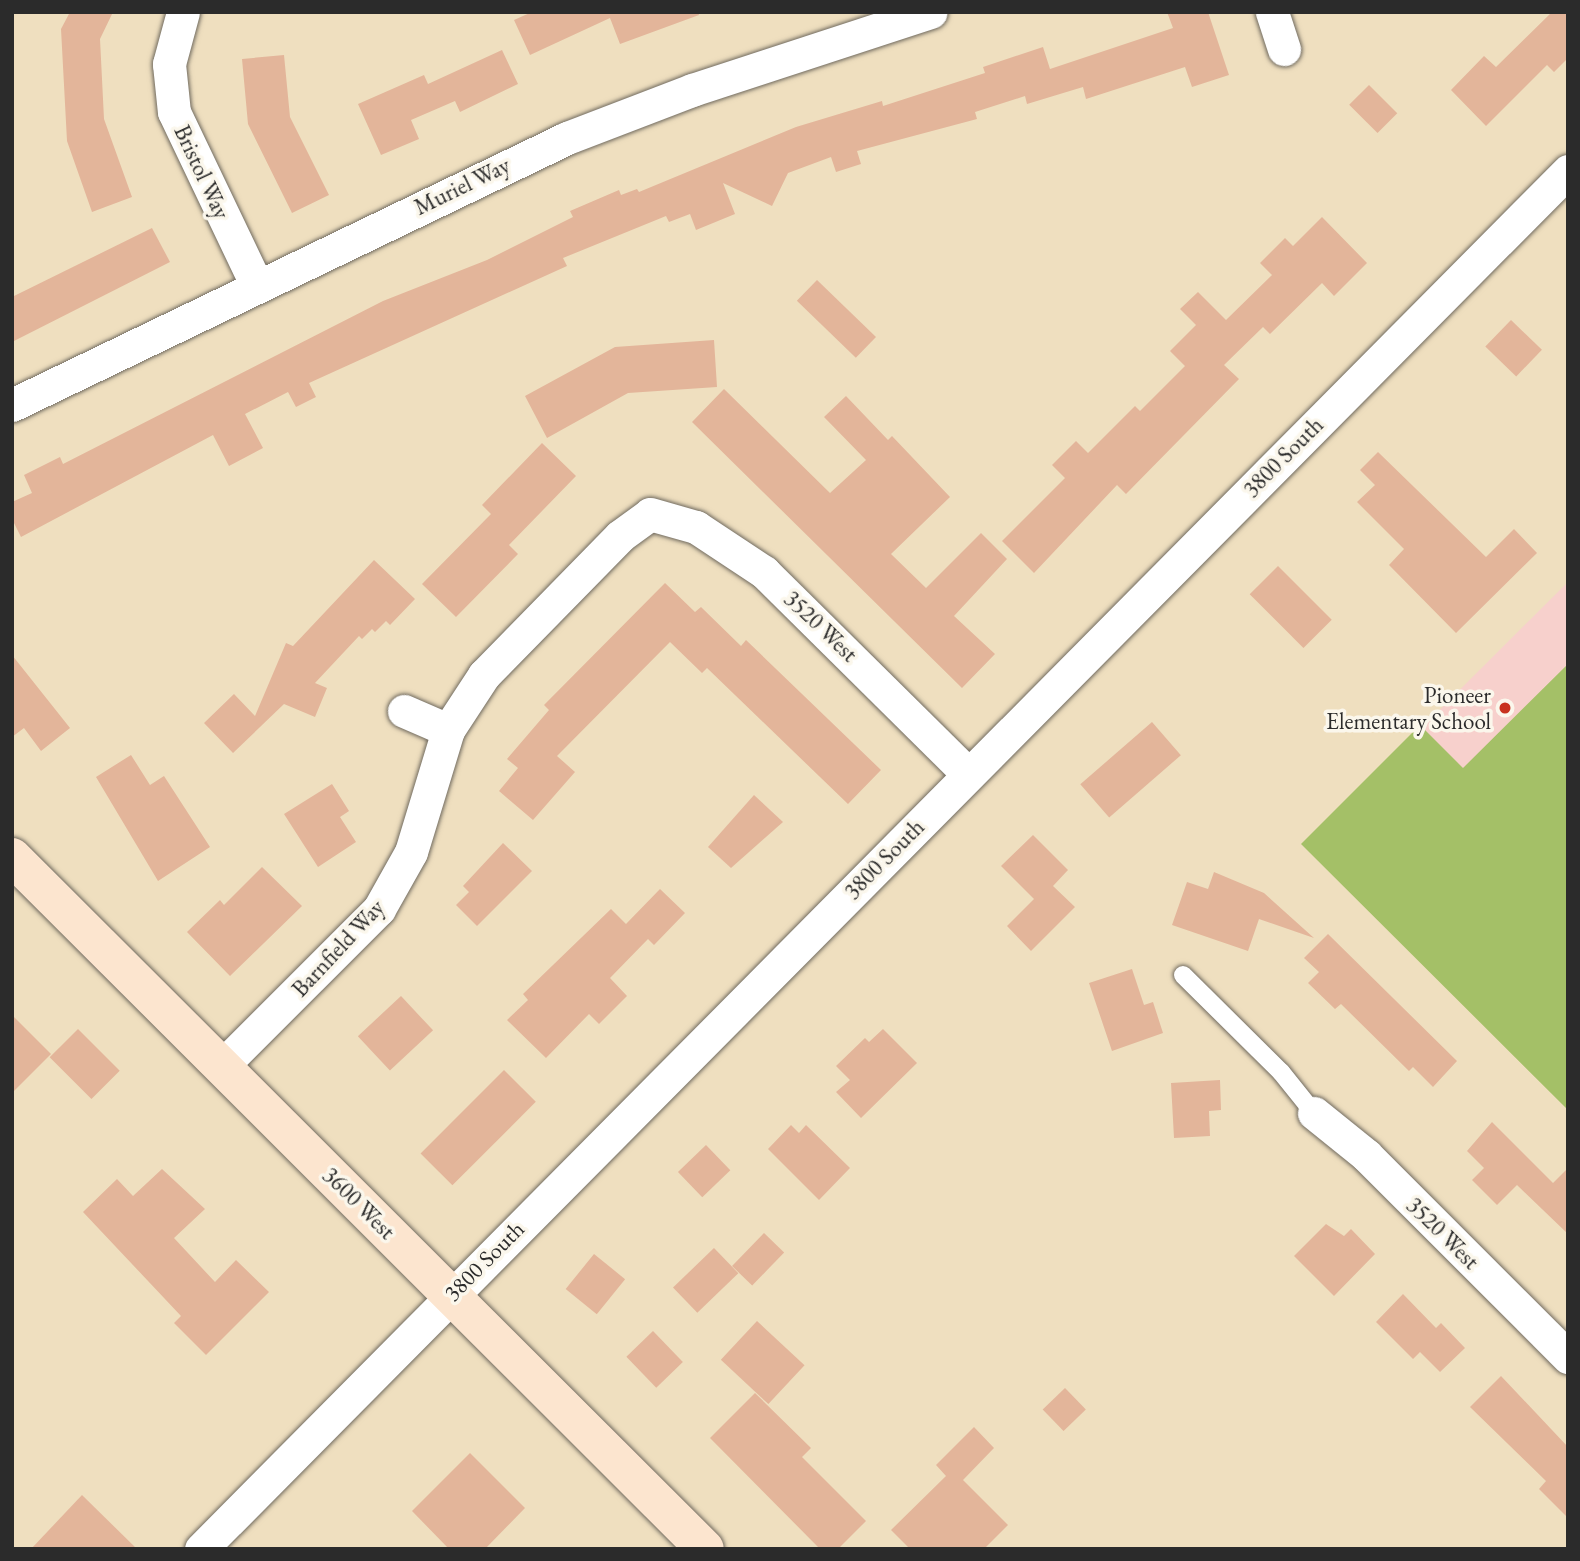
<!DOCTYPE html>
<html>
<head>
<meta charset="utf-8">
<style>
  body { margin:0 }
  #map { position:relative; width:1580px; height:1561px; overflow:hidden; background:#efdfbf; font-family:"EB Garamond",serif }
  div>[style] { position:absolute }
  .built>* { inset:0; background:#f7d0cc }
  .green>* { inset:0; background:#a4c067 }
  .building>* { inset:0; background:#e3b59a; transform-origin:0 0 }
  .roads { filter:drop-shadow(0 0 2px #706a5f) drop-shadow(0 0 2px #706a5f) }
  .lane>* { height:18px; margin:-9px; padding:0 9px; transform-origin:9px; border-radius:9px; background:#fff }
  .street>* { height:33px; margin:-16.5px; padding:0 16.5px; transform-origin:16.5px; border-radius:16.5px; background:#fff }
  .secondary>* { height:38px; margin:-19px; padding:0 19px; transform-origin:19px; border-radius:19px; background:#fce5cf }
  .dots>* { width:19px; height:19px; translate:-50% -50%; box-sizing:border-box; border:4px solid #fbf7ec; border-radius:50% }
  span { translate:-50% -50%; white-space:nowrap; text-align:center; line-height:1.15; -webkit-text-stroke:7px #fbf7ec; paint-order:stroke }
  .street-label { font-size:23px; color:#2b2b2b }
  .poi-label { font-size:23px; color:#2b2b2b }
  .right { translate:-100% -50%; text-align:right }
  .frame { position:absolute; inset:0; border:14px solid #2b2b2b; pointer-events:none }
</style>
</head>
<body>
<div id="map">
  <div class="built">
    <div style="clip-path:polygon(1568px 582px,1568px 1086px,1315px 834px)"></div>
  </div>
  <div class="green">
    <div style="clip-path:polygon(1568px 664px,1568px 1110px,1301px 844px,1420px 725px,1463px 768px)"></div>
  </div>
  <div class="building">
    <div style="clip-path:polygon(70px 12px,113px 12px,100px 39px,104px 119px,132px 197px,92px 212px,67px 141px,61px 29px)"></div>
    <div style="clip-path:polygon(532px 12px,698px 12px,699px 15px,620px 44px,610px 18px,530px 55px,514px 20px)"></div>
    <div style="clip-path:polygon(1167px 12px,1208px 12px,1229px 75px,1192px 87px,1185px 67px,1086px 99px,1083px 87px,1027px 104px,1025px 96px,975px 112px,977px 119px,857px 151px,861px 164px,836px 172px,831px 157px,788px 173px,772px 206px,723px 183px,735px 214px,696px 230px,690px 214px,669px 222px,666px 216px,563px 258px,567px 266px,309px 383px,316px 397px,296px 407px,288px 392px,245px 414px,263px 448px,229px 466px,213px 435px,21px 537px,12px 519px,12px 502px,32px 493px,24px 475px,60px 457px,63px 464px,383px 301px,487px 260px,573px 217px,570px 211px,619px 190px,621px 195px,637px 189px,639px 192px,796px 127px,882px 101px,883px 106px,985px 73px,983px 67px,1043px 47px,1050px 69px,1173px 28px)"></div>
    <div style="clip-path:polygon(1552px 12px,1568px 12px,1568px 58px,1554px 72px,1547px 65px,1486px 126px,1451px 90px,1484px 56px,1496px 67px)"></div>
    <div style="clip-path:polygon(502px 50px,518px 84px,460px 112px,455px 101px,411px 120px,419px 139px,381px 155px,358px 104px,424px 75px,428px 84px)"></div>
    <div style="clip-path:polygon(284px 55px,290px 117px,329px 195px,292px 213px,248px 124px,242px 59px)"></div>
    <div style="left:1369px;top:85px;width:40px;height:28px;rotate:45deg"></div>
    <div style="clip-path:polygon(1322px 217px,1367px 263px,1334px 296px,1322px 283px,1270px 334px,1263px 327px,1224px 365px,1239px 379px,1126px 494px,1117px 485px,1034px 573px,1002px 541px,1065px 478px,1052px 465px,1076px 441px,1088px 453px,1135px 406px,1140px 411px,1185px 366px,1170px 351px,1196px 325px,1180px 309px,1198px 292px,1226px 320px,1272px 275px,1260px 263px,1285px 238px,1293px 246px)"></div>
    <div style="clip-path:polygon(152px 228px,170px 262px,12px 342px,12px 297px)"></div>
    <div style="left:817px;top:280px;width:82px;height:29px;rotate:44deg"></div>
    <div style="left:1511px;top:320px;width:43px;height:37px;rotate:44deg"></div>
    <div style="clip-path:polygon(714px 340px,717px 387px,628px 393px,547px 438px,525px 396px,615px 347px)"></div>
    <div style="clip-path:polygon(724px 389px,830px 493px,866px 460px,824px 417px,846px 396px,888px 440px,892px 436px,950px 497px,891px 554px,926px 588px,981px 533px,1007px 559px,954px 616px,995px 654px,962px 688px,692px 422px)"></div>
    <div style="clip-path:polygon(542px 443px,576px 476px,509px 545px,518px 554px,456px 617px,422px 584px,491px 514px,482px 505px)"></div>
    <div style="clip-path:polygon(1378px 452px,1486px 557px,1514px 529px,1537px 553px,1456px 633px,1389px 565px,1404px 549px,1357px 502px,1375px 485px,1360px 470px)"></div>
    <div style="clip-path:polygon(374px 560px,415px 599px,390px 625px,386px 621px,375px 632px,372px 629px,362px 639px,359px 636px,315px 683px,327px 688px,315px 717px,284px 704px,233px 753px,204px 723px,234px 694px,255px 716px,286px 643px,293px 646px)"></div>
    <div style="left:1278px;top:566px;width:76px;height:40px;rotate:45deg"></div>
    <div style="clip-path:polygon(665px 583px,695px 612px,701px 607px,741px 646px,746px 640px,881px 770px,848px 804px,707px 668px,702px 673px,670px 642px,557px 756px,575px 772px,533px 820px,499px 791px,518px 768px,507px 759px,549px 710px,544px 705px)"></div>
    <div style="clip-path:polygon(12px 655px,70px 728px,41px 751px,24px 728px,12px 737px)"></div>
    <div style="left:1152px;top:722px;width:44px;height:95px;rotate:49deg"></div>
    <div style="clip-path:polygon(131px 755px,150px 785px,164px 776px,210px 847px,158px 881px,96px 777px)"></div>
    <div style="clip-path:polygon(332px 784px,349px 811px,340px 817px,356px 842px,318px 867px,284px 814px)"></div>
    <div style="clip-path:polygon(754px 795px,783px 822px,731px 868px,708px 847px)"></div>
    <div style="clip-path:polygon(1033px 835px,1068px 870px,1053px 886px,1075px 907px,1031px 951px,1007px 926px,1034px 899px,1001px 866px)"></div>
    <div style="clip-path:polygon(503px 843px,532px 871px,477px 926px,456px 905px,469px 892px,463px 886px)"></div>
    <div style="clip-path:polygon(262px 867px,302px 906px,230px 976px,187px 932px,220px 900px,224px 905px)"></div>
    <div style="clip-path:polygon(1214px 872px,1264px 893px,1314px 938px,1259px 919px,1248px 951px,1172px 925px,1187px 882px,1208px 889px)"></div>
    <div style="clip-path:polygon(660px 889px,685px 913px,654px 945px,648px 939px,610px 978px,627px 996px,599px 1024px,589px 1014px,546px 1058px,507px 1020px,528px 1000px,523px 994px,611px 909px,626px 924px)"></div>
    <div style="clip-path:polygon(1328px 934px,1457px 1061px,1433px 1087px,1413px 1067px,1409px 1071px,1341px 1004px,1335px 1009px,1308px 983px,1319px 972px,1304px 958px)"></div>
    <div style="clip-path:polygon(1132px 969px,1144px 1005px,1153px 1002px,1163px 1033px,1112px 1051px,1089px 983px)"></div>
    <div style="left:401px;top:996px;width:47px;height:59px;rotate:47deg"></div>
    <div style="clip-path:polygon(12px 1015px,51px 1054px,12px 1093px)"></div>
    <div style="left:78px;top:1029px;width:59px;height:40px;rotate:45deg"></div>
    <div style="clip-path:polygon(883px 1029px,917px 1063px,861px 1118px,836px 1092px,850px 1080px,836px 1066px,865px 1038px,869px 1042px)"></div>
    <div style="left:504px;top:1070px;width:45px;height:118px;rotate:45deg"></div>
    <div style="clip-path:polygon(1220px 1080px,1221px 1110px,1209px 1111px,1210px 1136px,1174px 1138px,1171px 1083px)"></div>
    <div style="clip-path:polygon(1492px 1122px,1553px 1183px,1568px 1168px,1568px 1234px,1517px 1185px,1497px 1205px,1472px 1180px,1484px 1168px,1467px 1151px)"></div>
    <div style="clip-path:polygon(791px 1125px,799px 1133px,806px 1125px,850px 1168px,819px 1200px,768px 1149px)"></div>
    <div style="left:706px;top:1145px;width:35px;height:39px;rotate:46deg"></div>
    <div style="clip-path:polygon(162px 1169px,205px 1209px,174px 1238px,215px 1282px,236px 1260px,269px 1292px,206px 1355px,174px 1323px,181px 1316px,83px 1212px,117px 1179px,133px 1196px)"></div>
    <div style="clip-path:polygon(1326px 1224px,1344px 1236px,1351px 1229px,1375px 1254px,1334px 1296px,1294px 1256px)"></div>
    <div style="left:764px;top:1233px;width:28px;height:46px;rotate:44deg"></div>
    <div style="left:714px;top:1248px;width:35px;height:57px;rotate:46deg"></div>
    <div style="left:594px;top:1254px;width:40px;height:45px;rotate:39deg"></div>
    <div style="clip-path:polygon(1403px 1294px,1436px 1328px,1441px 1323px,1465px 1348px,1440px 1372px,1420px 1352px,1413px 1359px,1376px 1322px)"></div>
    <div style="left:757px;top:1321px;width:65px;height:53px;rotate:43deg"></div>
    <div style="left:653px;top:1331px;width:43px;height:37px;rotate:46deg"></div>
    <div style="clip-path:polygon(1501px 1376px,1568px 1447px,1568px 1518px,1539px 1489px,1546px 1481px,1470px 1407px)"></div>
    <div style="left:1065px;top:1388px;width:30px;height:31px;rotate:46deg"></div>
    <div style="clip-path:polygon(755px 1393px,811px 1448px,802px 1457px,866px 1521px,838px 1549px,820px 1549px,710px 1438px)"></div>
    <div style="clip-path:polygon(974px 1427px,994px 1448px,963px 1480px,1008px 1525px,984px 1549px,910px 1549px,891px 1530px,946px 1476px,936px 1465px)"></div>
    <div style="clip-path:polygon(470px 1453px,525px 1508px,485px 1549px,449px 1549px,412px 1511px)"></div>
    <div style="clip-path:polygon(82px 1495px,137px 1549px,31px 1549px)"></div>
  </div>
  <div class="roads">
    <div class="lane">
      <div style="left:1183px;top:975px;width:138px;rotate:44.7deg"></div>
      <div style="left:1281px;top:1072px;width:53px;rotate:51.2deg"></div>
    </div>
    <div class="street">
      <div style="left:183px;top:12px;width:54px;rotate:105.1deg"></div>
      <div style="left:169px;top:64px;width:48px;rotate:84.1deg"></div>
      <div style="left:174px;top:112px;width:193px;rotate:64.5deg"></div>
      <div style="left:1272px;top:12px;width:39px;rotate:72deg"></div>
      <div style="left:12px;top:405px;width:616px;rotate:-25.69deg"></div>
      <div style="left:567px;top:138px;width:134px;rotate:-21deg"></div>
      <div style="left:692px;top:90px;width:251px;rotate:-18.1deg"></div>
      <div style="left:404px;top:711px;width:48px;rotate:23.4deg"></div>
      <div style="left:222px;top:1066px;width:222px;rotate:-45deg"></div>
      <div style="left:379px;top:909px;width:65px;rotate:-60.7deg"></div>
      <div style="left:411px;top:852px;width:127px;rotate:-73.1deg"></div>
      <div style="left:448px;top:730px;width:66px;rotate:-56.8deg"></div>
      <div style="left:484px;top:675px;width:194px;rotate:-45.6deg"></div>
      <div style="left:620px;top:536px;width:37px;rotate:-36deg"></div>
      <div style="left:650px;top:514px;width:48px;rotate:15.8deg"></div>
      <div style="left:696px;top:527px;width:82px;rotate:33.5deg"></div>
      <div style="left:764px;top:572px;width:287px;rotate:44.7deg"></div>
      <div style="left:1314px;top:1113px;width:67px;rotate:38.9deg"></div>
      <div style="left:1366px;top:1155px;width:286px;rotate:45deg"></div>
      <div style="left:201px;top:1549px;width:1941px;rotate:-45.23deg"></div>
    </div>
    <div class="secondary">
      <div style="left:12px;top:857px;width:979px;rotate:44.96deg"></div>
    </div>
  </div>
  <div class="dots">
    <div style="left:1505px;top:708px;background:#c8321e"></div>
  </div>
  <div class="street-label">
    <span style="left:202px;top:172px;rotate:65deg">Bristol Way</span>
    <span style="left:462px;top:186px;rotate:-26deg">Muriel Way</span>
    <span style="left:1283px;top:457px;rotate:-45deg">3800 South</span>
    <span style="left:821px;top:626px;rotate:44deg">3520 West</span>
    <span style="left:884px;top:859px;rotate:-45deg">3800 South</span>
    <span style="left:338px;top:948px;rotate:-47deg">Barnfield Way</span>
    <span style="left:359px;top:1203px;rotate:45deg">3600 West</span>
    <span style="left:1443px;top:1233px;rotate:45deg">3520 West</span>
    <span style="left:484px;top:1261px;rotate:-45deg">3800 South</span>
  </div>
  <div class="poi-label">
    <span class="right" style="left:1491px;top:708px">Pioneer<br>Elementary School</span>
  </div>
  <div class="frame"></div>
</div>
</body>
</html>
